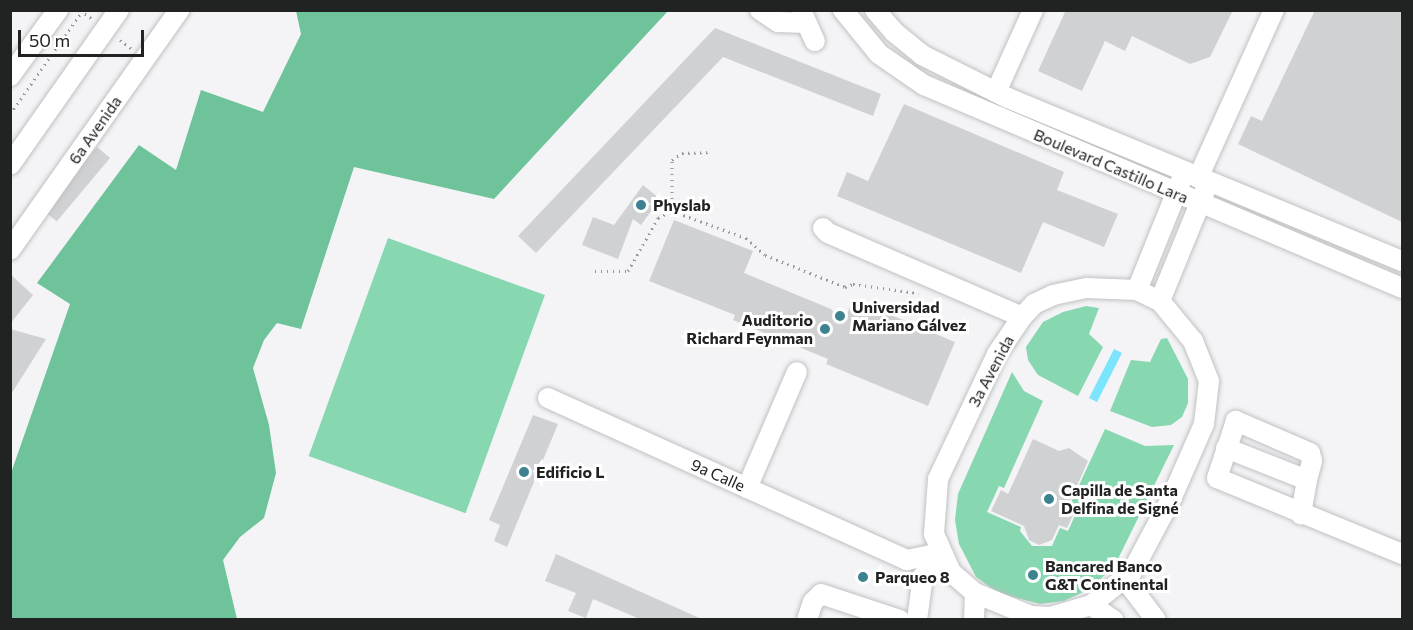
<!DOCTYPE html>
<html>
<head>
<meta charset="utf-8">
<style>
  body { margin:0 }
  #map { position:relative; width:1413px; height:630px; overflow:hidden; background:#f4f4f7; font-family:Commissioner,sans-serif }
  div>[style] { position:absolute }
  .green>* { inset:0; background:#87d7b0; transform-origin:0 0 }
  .forest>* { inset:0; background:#6ec39b }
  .water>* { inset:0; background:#7de4fe; transform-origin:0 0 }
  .building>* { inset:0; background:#d0d1d3; transform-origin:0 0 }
  .path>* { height:3px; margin-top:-1.5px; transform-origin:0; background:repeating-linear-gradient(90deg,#979899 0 1.5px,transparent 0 6px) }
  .roads { filter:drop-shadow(0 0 2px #c0c1c3) drop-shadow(0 0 2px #c0c1c3) }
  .minor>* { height:20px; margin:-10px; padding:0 10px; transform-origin:10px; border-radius:10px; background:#fff }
  .dots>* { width:16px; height:16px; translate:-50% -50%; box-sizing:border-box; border:3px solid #fff; border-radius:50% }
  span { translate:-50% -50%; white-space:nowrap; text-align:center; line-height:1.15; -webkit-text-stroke:6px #fff; paint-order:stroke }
  .street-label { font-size:16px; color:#212222 }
  .poi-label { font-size:16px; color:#212222; font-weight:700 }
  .left { translate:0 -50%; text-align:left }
  .right { translate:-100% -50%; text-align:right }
  .frame { position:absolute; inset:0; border:12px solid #212222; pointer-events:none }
  .scale { position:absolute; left:18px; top:30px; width:126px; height:27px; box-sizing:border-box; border:3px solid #212222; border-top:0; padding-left:8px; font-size:18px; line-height:21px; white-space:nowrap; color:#212222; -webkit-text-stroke:4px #fff; paint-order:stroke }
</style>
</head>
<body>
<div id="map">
  <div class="green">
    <div style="left:388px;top:238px;width:167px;height:232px;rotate:20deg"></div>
    <div style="clip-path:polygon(1086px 306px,1099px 308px,1089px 334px,1103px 347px,1078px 396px,1038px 375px,1028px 360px,1026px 347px,1043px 322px,1063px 312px)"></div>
    <div style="clip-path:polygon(1167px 338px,1188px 379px,1188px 403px,1182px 417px,1171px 425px,1152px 427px,1110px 411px,1131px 360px,1150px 362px,1161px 339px)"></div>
    <div style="clip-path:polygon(1012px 372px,1024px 391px,1043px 401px,1004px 488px,999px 486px,987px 512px,1021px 527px,1020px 531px,1032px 546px,1052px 546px,1060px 528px,1068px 531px,1077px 511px,1069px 507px,1105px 429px,1145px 446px,1174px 445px,1115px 565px,1090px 589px,1064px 601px,1040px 604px,998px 593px,976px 577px,959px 544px,955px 520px,958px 494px)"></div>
  </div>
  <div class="forest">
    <div style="clip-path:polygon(296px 11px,668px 11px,494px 199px,354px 167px,301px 329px,277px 323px,264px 340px,253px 368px,269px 425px,276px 473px,264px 518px,240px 537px,223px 560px,237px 619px,11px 619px,11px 473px,70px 304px,37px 283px,139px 145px,176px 170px,201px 90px,263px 112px,301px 34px)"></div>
  </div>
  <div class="water">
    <div style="left:1114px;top:349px;width:9px;height:55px;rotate:27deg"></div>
  </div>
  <div class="building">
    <div style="clip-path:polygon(1066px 10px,1233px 10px,1210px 57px,1190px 64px,1132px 36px,1125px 51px,1105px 41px,1082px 91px,1038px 71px)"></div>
    <div style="clip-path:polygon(1315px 10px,1402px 10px,1402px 222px,1238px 144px,1251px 116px,1262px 121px)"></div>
    <div style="clip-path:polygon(715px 28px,881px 94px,873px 116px,723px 57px,536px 253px,518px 236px)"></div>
    <div style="clip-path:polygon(904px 104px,1064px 172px,1057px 190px,1118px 214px,1104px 247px,1043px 222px,1021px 273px,837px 196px,847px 172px,868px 181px)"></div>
    <div style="left:97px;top:147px;width:17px;height:83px;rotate:40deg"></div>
    <div style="clip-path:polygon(643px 185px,660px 199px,641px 225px,633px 219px,618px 259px,582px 245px,593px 217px,614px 225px)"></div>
    <div style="clip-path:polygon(674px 220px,753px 251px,744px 273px,831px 309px,843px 324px,853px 299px,955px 342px,928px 406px,826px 364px,828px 359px,733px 320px,735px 315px,649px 281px)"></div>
    <div style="clip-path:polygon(10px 274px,33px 295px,10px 324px)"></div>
    <div style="clip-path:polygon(10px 329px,46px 339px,10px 396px)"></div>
    <div style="clip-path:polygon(533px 415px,558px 424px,507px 547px,494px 541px,500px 525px,489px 520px)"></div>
    <div style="clip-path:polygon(1033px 439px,1059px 451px,1069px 448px,1088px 461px,1067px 508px,1075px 511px,1067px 528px,1059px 525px,1052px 540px,1039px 545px,1029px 540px,1024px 526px,991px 511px,1001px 490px,1008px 494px)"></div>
    <div style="clip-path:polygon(556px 554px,704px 620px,642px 620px,593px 599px,586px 618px,568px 611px,576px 593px,545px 581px)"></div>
  </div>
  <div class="path">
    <div style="left:80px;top:10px;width:14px;rotate:36deg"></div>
    <div style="left:120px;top:40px;width:15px;rotate:37deg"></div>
    <div style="left:10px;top:114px;width:127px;rotate:-54.9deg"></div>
    <div style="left:672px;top:211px;width:51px;rotate:-90deg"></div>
    <div style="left:672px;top:160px;width:12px;rotate:-35deg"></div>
    <div style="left:682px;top:153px;width:29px;rotate:-2deg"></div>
    <div style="left:595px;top:271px;width:33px"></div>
    <div style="left:628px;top:271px;width:61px;rotate:-60.5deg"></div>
    <div style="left:658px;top:218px;width:16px;rotate:-27deg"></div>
    <div style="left:672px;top:211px;width:79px;rotate:20deg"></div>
    <div style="left:746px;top:238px;width:25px;rotate:42deg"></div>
    <div style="left:765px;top:255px;width:86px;rotate:21.8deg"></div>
    <div style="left:845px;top:287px;width:9px;rotate:-21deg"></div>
    <div style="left:853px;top:284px;width:66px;rotate:7.9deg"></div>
  </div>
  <div class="roads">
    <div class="minor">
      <div style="left:760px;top:10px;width:22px;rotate:34deg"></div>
      <div style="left:778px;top:22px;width:28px;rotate:2deg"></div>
      <div style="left:801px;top:10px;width:34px;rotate:66deg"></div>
      <div style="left:843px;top:10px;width:57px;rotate:50.7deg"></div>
      <div style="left:879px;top:54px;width:55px;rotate:34.6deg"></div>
      <div style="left:924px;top:85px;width:519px;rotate:23.01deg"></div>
      <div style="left:875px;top:10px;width:29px;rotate:49deg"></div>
      <div style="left:894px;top:32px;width:36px;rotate:39deg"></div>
      <div style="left:922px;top:55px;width:96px;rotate:26.6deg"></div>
      <div style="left:1008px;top:98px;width:426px;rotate:22.5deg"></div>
      <div style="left:10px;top:76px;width:82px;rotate:-54deg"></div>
      <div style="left:996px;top:92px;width:90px;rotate:-65.7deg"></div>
      <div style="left:10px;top:165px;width:189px;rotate:-54.9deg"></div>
      <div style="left:1198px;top:178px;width:184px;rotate:-65.7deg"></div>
      <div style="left:823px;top:228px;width:7px;rotate:45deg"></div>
      <div style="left:828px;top:233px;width:211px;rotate:23.4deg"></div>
      <div style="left:10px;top:250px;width:294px;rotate:-54.8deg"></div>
      <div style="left:1087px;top:288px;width:50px;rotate:2.3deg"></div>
      <div style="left:1137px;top:290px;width:25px;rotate:26deg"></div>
      <div style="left:1160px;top:301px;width:52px;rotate:50.5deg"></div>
      <div style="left:1193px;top:341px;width:43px;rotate:68.2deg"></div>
      <div style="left:1209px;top:381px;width:43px;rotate:96.6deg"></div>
      <div style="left:1204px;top:424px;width:80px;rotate:113.7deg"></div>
      <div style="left:1172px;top:497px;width:85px;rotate:118.1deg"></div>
      <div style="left:1132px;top:572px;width:53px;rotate:141.2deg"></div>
      <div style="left:1091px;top:605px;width:43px;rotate:163.7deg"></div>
      <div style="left:1050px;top:617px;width:19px;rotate:-177deg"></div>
      <div style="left:1031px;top:616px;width:61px;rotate:-157.7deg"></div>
      <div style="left:975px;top:593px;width:32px;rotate:-139deg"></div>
      <div style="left:951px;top:572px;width:42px;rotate:-114.1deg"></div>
      <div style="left:934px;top:534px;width:55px;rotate:-85.8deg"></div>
      <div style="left:938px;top:479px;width:138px;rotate:-64.7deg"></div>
      <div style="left:997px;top:354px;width:45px;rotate:-56deg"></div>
      <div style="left:1022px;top:317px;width:18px;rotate:-47deg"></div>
      <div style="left:1034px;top:304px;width:21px;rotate:-25deg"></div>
      <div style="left:1053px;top:295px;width:35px;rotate:-12deg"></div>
      <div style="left:1137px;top:290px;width:118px;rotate:-68deg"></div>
      <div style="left:1160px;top:301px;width:117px;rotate:-67.8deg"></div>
      <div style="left:548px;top:398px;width:394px;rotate:24.3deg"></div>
      <div style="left:907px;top:560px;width:34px;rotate:-12deg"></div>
      <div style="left:1226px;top:448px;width:87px;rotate:21.6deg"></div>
      <div style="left:1307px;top:480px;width:35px;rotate:100deg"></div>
      <div style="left:1307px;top:480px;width:20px;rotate:-75deg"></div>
      <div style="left:1312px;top:461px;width:8px;rotate:-104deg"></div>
      <div style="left:1310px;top:453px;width:81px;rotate:-156.6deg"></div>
      <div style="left:1236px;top:421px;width:60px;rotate:108.4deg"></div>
      <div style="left:1217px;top:478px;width:200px;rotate:22.3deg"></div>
      <div style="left:747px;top:488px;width:126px;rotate:-66.7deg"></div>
      <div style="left:1125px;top:579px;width:51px;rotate:52.9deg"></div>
      <div style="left:1091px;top:605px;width:27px;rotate:34deg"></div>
      <div style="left:807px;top:620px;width:19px;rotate:-72deg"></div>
      <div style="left:813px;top:602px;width:11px;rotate:-45deg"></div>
      <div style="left:821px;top:594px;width:83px;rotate:18.2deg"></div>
      <div style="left:917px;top:620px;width:44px;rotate:-82.2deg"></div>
      <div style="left:923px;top:576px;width:27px;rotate:-42deg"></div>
      <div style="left:974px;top:620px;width:27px;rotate:-88deg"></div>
    </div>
  </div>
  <div class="dots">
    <div style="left:641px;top:205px;background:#3d8290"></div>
    <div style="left:840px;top:316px;background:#3d8290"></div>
    <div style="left:825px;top:329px;background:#3d8290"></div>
    <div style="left:524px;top:472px;background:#3d8290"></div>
    <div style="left:1049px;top:499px;background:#3d8290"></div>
    <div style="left:1033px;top:575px;background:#3d8290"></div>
    <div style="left:863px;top:577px;background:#3d8290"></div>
  </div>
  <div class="street-label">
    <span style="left:95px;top:130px;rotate:-55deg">6a Avenida</span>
    <span style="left:1111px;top:166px;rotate:23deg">Boulevard Castillo Lara</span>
    <span style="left:991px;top:371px;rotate:-62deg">3a Avenida</span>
    <span style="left:718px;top:475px;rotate:24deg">9a Calle</span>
  </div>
  <div class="poi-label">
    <span class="left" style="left:653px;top:205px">Physlab</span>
    <span class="left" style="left:852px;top:316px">Universidad<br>Mariano Gálvez</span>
    <span class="right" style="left:813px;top:329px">Auditorio<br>Richard Feynman</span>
    <span class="left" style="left:536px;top:472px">Edificio L</span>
    <span class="left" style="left:1061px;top:499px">Capilla de Santa<br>Delfina de Signé</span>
    <span class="left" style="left:1045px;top:575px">Bancared Banco<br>G&amp;T Continental</span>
    <span class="left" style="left:875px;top:577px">Parqueo 8</span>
  </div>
  <div class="frame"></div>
  <div class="scale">50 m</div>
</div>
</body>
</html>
